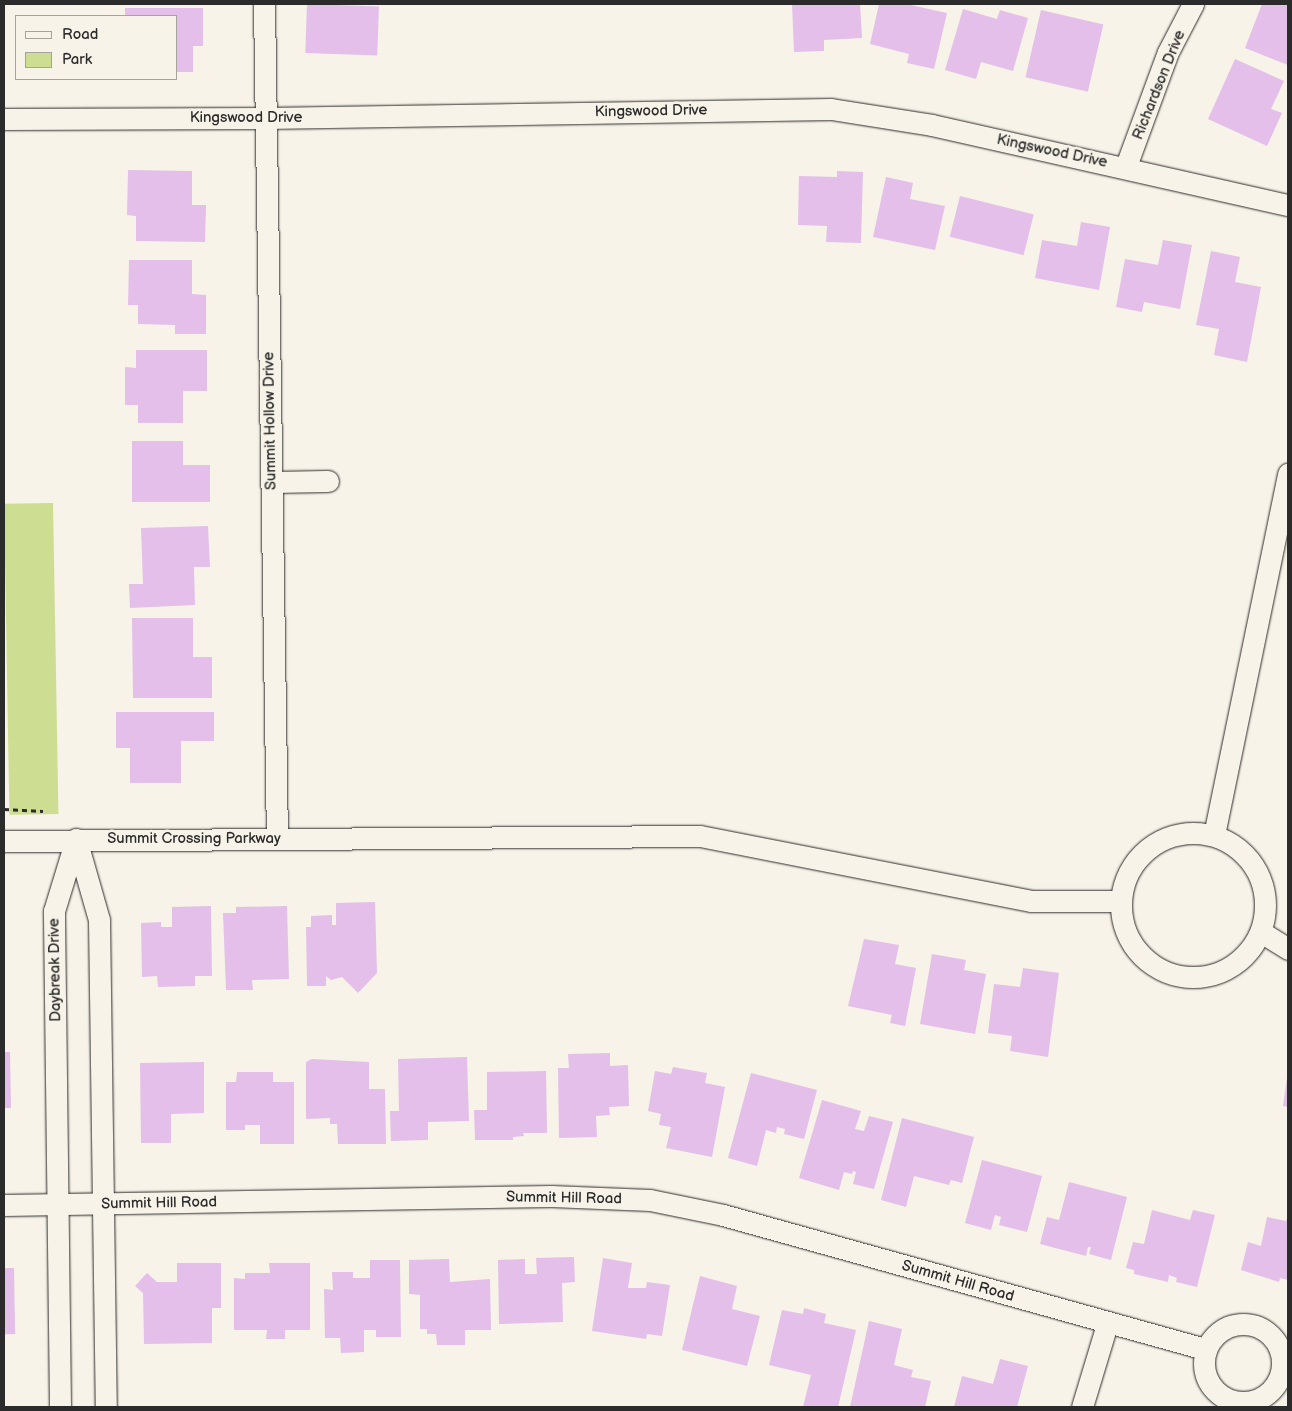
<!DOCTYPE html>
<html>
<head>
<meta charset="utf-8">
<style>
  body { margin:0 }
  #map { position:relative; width:1292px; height:1411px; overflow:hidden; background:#f7f3e8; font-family:"Balsamiq Sans",sans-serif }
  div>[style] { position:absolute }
  .green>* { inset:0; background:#cddd91; transform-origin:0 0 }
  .building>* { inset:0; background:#e3bfe9; transform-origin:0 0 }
  .path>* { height:3px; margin-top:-1.5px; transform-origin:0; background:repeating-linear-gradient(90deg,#2b2b2b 0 5px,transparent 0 9px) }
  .roads { filter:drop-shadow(0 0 1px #2b2b2b) drop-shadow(0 0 1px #2b2b2b) }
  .street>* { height:21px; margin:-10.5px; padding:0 10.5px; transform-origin:10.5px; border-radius:10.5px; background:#f7f3e8 }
  .street>.ring { margin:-10.5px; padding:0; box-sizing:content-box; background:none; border:21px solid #f7f3e8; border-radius:50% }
  span { translate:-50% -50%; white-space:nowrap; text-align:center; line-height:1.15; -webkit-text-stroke:5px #f7f3e8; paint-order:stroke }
  .street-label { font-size:15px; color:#2b2b2b }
  .frame { position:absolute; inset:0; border:5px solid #2b2b2b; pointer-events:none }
  .legend { position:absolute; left:15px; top:15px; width:162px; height:65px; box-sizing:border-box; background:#f7f3e8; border:1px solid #a5a39c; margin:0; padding:6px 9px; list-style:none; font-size:15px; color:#2b2b2b }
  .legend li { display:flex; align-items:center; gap:10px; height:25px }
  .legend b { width:25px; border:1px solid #a5a39c }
</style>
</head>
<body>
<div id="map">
  <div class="green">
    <div style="left:53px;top:503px;width:311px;height:49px;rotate:89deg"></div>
  </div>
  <div class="building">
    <div style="left:307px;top:4px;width:72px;height:49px;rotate:2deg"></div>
    <div style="clip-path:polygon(792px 4px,860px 4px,862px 38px,824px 40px,824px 51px,794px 52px)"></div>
    <div style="clip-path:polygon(879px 4px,906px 4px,947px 13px,934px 69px,907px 63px,909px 54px,870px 44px)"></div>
    <div style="clip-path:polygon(1262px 4px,1288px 4px,1288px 65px,1245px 48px)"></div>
    <div style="clip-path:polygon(125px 8px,203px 8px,203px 46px,193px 46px,193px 72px,176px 72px,176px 16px,125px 16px)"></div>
    <div style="clip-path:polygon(963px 9px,997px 19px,1000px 10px,1028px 18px,1013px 71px,981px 62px,976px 79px,945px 70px)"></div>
    <div style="left:1041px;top:10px;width:64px;height:69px;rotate:13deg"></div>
    <div style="clip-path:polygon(1235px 59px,1284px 81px,1271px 109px,1282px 113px,1267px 146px,1208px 119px)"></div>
    <div style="clip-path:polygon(128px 170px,192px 171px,192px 205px,206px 205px,205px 242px,136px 241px,136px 216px,127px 215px)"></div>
    <div style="clip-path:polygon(837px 171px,863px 172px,861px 243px,826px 242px,827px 226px,798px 225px,799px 176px,837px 177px)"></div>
    <div style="clip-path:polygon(886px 177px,913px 183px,910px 199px,945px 206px,935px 250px,873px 237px)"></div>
    <div style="left:960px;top:196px;width:76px;height:42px;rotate:14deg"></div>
    <div style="clip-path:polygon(1081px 222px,1110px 227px,1099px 290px,1035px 278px,1042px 240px,1077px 246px)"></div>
    <div style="clip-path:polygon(1163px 240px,1192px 245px,1180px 309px,1144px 302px,1142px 312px,1116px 307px,1125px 259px,1158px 265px)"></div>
    <div style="clip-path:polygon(1211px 251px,1240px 257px,1235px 282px,1261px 287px,1247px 362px,1214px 355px,1219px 329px,1196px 325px)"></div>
    <div style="clip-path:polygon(129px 260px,192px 260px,192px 294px,206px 295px,206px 334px,175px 334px,175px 325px,138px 324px,138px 305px,128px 305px)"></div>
    <div style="clip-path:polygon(136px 350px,207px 350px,207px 391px,183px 391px,183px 423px,138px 423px,138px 405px,125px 405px,125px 367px,136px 368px)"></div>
    <div style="clip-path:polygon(132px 441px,183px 441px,183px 465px,210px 465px,210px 502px,132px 502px)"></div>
    <div style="clip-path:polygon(208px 526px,210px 567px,194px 567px,195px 605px,130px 608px,129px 584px,143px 584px,141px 528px)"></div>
    <div style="clip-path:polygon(132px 618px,193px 618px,193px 657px,212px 657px,212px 698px,133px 698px)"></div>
    <div style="clip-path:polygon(116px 712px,214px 712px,214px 741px,181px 741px,181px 783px,130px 783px,130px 748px,116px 748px)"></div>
    <div style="clip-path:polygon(375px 902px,377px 973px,358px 993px,342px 977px,331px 980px,326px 976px,326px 986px,307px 986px,306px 927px,311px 927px,311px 916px,332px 915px,332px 925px,336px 925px,336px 903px)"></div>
    <div style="clip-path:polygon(211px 906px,212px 976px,195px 976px,195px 986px,158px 987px,157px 976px,142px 977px,141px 923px,161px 922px,161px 927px,172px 927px,172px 907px)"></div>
    <div style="clip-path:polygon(287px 906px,289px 979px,252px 980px,253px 990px,226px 990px,223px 913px,236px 913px,236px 907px)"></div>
    <div style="clip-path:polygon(864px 939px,899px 945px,895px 964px,916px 968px,905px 1026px,890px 1023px,892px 1015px,848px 1006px)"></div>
    <div style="clip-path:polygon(932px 954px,966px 960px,964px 970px,986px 974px,975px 1034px,920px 1024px)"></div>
    <div style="clip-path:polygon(1023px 968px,1059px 973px,1048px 1057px,1010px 1051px,1012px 1036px,988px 1033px,994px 984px,1020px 987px)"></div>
    <div style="clip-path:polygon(4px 1052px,10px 1052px,11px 1108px,4px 1108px)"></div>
    <div style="clip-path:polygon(610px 1053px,610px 1066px,628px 1065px,629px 1106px,609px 1107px,610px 1115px,596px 1116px,597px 1137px,559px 1138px,558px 1068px,569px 1068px,568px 1054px)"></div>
    <div style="clip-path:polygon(467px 1057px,469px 1121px,428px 1122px,428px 1140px,391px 1141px,390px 1111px,399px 1111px,398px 1059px)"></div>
    <div style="clip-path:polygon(312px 1059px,369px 1062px,369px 1089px,385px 1089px,386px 1144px,338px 1144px,337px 1124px,330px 1124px,330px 1118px,306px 1119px,306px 1062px)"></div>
    <div style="clip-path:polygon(204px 1062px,204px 1113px,171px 1114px,171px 1143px,141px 1143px,140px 1063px)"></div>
    <div style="clip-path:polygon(673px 1067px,707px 1073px,705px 1083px,725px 1087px,712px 1157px,666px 1148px,671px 1127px,659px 1125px,661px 1114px,648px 1111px,655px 1071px,671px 1074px)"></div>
    <div style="clip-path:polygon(546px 1071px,547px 1133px,523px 1133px,524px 1136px,513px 1137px,513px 1140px,475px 1140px,474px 1110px,487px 1110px,487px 1072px)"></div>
    <div style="clip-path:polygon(237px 1072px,273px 1072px,273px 1082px,294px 1082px,294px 1144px,260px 1144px,260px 1125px,245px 1125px,245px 1130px,226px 1130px,226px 1082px,236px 1082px)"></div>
    <div style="clip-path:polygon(751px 1073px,817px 1090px,804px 1139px,784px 1134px,785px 1129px,777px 1127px,776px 1133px,766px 1130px,757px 1166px,728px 1158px)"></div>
    <div style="clip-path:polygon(1287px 1078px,1288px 1078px,1288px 1107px,1283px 1106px)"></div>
    <div style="clip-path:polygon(822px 1100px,861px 1111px,855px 1129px,864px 1131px,869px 1116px,893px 1122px,874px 1189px,853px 1184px,856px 1172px,853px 1171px,852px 1174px,844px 1172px,839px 1190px,799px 1178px)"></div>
    <div style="clip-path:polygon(902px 1118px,974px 1137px,962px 1183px,951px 1180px,949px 1185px,914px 1176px,906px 1207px,881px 1200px)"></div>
    <div style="clip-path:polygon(982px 1160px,1042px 1176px,1027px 1232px,999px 1225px,1001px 1217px,995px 1215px,991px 1230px,965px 1223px)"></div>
    <div style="clip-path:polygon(1069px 1182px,1127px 1197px,1111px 1260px,1089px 1254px,1091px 1247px,1088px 1247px,1086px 1256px,1040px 1244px,1047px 1217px,1059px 1220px)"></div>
    <div style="clip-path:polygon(1152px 1210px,1190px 1220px,1193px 1210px,1215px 1215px,1197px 1287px,1176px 1282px,1177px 1278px,1169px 1275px,1168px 1282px,1134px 1274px,1134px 1270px,1126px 1268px,1133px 1242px,1144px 1244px)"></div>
    <div style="clip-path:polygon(1288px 1216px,1288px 1280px,1280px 1278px,1279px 1282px,1241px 1270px,1248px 1242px,1261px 1246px,1267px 1217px,1286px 1221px)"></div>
    <div style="clip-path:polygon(574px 1257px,575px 1282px,562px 1283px,563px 1322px,499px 1324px,498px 1260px,525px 1259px,525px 1274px,537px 1274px,536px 1258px)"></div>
    <div style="clip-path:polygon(603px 1258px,632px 1263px,628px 1288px,646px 1288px,647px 1282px,670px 1285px,662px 1336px,647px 1334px,646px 1339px,592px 1331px)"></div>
    <div style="clip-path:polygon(449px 1259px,450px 1282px,490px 1279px,491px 1330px,465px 1330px,465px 1345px,437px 1345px,436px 1334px,427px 1334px,427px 1329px,420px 1329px,420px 1295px,409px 1294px,409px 1260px)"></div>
    <div style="clip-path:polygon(370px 1260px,400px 1260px,401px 1337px,376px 1337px,376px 1330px,364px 1330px,364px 1352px,341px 1353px,340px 1338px,325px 1338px,324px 1289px,333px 1290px,332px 1272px,353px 1272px,353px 1278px,370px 1278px)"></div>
    <div style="clip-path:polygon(177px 1263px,221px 1263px,221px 1308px,212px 1308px,212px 1343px,144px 1344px,143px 1293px,135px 1286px,147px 1273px,157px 1282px,177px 1282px)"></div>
    <div style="clip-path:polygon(269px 1263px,310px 1263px,310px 1330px,285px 1330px,285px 1339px,266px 1339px,267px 1330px,234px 1330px,234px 1278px,245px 1279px,245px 1273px,270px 1273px)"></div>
    <div style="left:14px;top:1268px;width:66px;height:10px;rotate:89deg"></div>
    <div style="clip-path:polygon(700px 1276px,737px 1286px,732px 1309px,760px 1316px,747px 1366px,682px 1350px)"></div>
    <div style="clip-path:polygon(804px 1308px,826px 1314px,824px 1323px,856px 1330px,838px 1407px,803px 1407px,811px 1375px,769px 1365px,782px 1310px,803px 1314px)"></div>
    <div style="clip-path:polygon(869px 1321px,902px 1329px,894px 1365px,913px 1370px,911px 1377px,931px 1381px,925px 1407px,850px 1407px)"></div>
    <div style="clip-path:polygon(1000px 1359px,1028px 1366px,1017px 1407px,954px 1407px,962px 1376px,993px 1384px)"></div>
  </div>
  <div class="path">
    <div style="left:4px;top:809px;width:39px;rotate:3deg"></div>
  </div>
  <div class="roads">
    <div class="street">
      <div style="left:264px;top:4px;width:834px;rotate:89.11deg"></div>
      <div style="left:4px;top:119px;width:261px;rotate:-0.2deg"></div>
      <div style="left:265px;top:118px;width:566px;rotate:-0.91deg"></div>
      <div style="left:831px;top:109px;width:102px;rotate:9deg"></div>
      <div style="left:932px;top:125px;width:365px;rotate:12.7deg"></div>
      <div style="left:1126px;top:166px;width:121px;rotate:-69.8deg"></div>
      <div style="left:1168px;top:52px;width:54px;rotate:-62.5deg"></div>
      <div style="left:271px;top:482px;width:57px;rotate:-1deg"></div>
      <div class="ring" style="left:1121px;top:833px;width:123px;height:123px"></div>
      <div style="left:1214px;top:835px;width:369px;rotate:-78.4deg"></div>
      <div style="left:76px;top:839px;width:84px;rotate:74.1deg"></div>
      <div style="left:99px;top:920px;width:487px;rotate:89.2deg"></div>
      <div style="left:4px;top:841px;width:696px;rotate:-0.41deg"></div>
      <div style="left:700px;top:836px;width:337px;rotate:11.1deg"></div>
      <div style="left:1031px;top:901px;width:90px"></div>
      <div style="left:1261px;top:932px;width:32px;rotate:32deg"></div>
      <div style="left:4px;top:1205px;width:547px;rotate:-0.94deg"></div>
      <div style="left:551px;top:1196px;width:99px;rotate:2.3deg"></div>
      <div style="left:650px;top:1200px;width:75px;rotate:11.6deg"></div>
      <div style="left:723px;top:1215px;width:500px;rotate:15.54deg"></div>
      <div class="ring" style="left:1204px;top:1324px;width:57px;height:57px"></div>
      <div style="left:60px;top:1407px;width:496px;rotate:-90.7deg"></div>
      <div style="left:54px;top:911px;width:75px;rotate:-73deg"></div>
      <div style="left:1082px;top:1407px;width:87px;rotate:-73.2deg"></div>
    </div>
  </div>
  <div class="street-label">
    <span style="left:1159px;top:85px;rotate:-68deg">Richardson Drive</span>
    <span style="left:651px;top:111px;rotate:-1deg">Kingswood Drive</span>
    <span style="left:246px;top:118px">Kingswood Drive</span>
    <span style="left:1052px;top:151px;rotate:12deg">Kingswood Drive</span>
    <span style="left:270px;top:421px;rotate:-91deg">Summit Hollow Drive</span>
    <span style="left:194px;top:839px">Summit Crossing Parkway</span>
    <span style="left:55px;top:970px;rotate:-91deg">Daybreak Drive</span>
    <span style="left:564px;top:1198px;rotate:1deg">Summit Hill Road</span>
    <span style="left:159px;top:1203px;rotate:-1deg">Summit Hill Road</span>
    <span style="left:958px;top:1281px;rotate:16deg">Summit Hill Road</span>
  </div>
  <div class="frame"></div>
  <ul class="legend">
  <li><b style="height:6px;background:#f7f3e8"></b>Road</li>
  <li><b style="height:14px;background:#cddd91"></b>Park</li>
  </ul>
</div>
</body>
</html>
